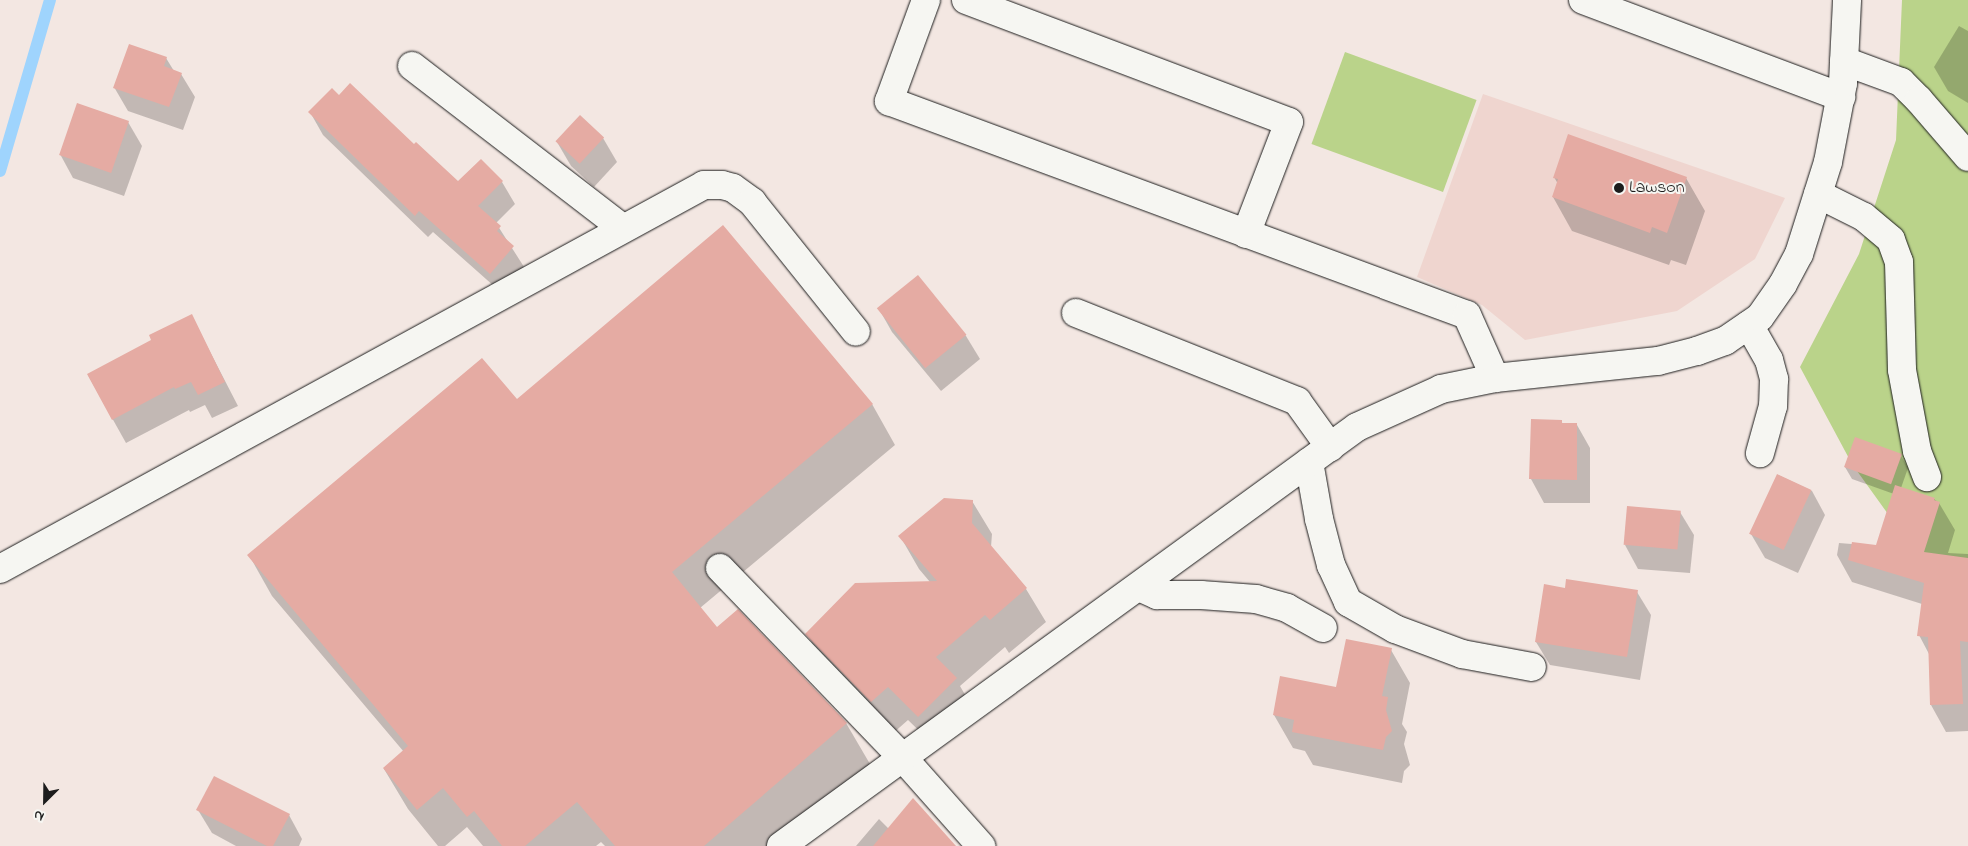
<!DOCTYPE html>
<html>
<head>
<meta charset="utf-8">
<style>
  body { margin:0 }
  #map { position:relative; width:1968px; height:846px; overflow:hidden; background:#f3e7e2; font-family:"Indie Flower",sans-serif }
  div>[style] { position:absolute }
  .built>* { inset:0; background:#efd5cf }
  .green>* { inset:0; background:#bad38a; transform-origin:0 0 }
  .shadow>* { inset:0; background:#0003 }
  .stream>* { height:12px; margin:-6px; padding:0 6px; transform-origin:6px; border-radius:6px; background:#9fd4fd }
  .building>* { inset:0; background:#e5aba3; transform-origin:0 0 }
  .roads { filter:drop-shadow(0 0 1px #1c1c1c) drop-shadow(0 0 1px #1c1c1c) }
  .minor>* { height:28px; margin:-14px; padding:0 14px; transform-origin:14px; border-radius:14px; background:#f6f6f2 }
  .dots>* { width:14px; height:14px; translate:-50% -50%; box-sizing:border-box; border:2px solid #f6f6f2; border-radius:50% }
  span { translate:-50% -50%; white-space:nowrap; text-align:center; line-height:1.15; -webkit-text-stroke:4px #f6f6f2; paint-order:stroke }
  .poi-label { font-size:18px; color:#1c1c1c }
  .left { translate:0 -50%; text-align:left }
  .north { position:absolute; left:20px; top:776px; width:50px; height:50px; -webkit-text-stroke:4px #f6f6f2; paint-order:stroke; rotate:203deg; font-size:14px; font-weight:700; line-height:20px; text-align:center; color:#1c1c1c }
  .north::after { content:''; display:block; margin:auto; width:18px; height:22px; background:#1c1c1c; clip-path:polygon(50% 0,100% 100%,50% 72%,0 100%) }
</style>
</head>
<body>
<div id="map">
  <div class="built">
    <div style="clip-path:polygon(1483px 94px,1785px 198px,1755px 259px,1677px 311px,1525px 340px,1482px 305px,1417px 277px)"></div>
  </div>
  <div class="green">
    <div style="clip-path:polygon(1902px 0,1968px 0,1968px 611px,1929px 571px,1852px 464px,1800px 367px,1859px 254px,1896px 140px)"></div>
    <div style="left:1345px;top:52px;width:140px;height:98px;rotate:20deg"></div>
  </div>
  <div class="shadow">
    <div style="clip-path:polygon(1959px 26px,1968px 31px,1968px 103px,1948px 91px,1934px 67px)"></div>
    <div style="clip-path:polygon(166px 58px,174px 71px,181px 74px,195px 97px,183px 130px,128px 111px,114px 87px)"></div>
    <div style="clip-path:polygon(339px 96px,414px 146px,458px 183px,481px 160px,502px 182px,515px 204px,496px 223px,526px 270px,504px 295px,433px 232px,428px 237px,323px 135px,310px 112px)"></div>
    <div style="clip-path:polygon(580px 117px,603px 138px,617px 162px,594px 187px,571px 166px,557px 142px)"></div>
    <div style="clip-path:polygon(128px 122px,142px 146px,124px 196px,73px 178px,60px 154px)"></div>
    <div style="clip-path:polygon(1554px 177px,1686px 178px,1705px 211px,1686px 265px,1671px 260px,1669px 265px,1572px 231px,1553px 197px,1558px 184px)"></div>
    <div style="clip-path:polygon(918px 277px,966px 336px,980px 359px,941px 391px,892px 332px,879px 309px)"></div>
    <div style="clip-path:polygon(191px 315px,238px 406px,212px 418px,205px 405px,190px 412px,189px 410px,126px 443px,88px 375px,153px 340px)"></div>
    <div style="clip-path:polygon(517px 401px,872px 404px,895px 445px,700px 608px,717px 628px,846px 723px,870px 764px,774px 846px,605px 846px,601px 842px,596px 846px,483px 846px,467px 827px,445px 846px,438px 846px,408px 809px,384px 769px,404px 752px,272px 596px,249px 555px)"></div>
    <div style="clip-path:polygon(1532px 420px,1561px 421px,1563px 424px,1577px 425px,1590px 448px,1590px 503px,1544px 503px,1531px 479px)"></div>
    <div style="clip-path:polygon(1901px 456px,1908px 468px,1901px 488px,1934px 499px,1939px 503px,1955px 530px,1948px 553px,1968px 554px,1968px 731px,1946px 732px,1931px 705px,1929px 654px,1919px 635px,1922px 604px,1852px 582px,1837px 555px,1839px 543px,1877px 546px,1894px 494px,1852px 479px,1845px 467px)"></div>
    <div style="clip-path:polygon(1778px 475px,1812px 491px,1825px 515px,1798px 573px,1765px 558px,1751px 534px)"></div>
    <div style="clip-path:polygon(972px 501px,992px 534px,991px 547px,1026px 589px,1046px 622px,1009px 653px,1005px 647px,960px 686px,975px 712px,938px 749px,908px 720px,891px 735px,826px 667px,807px 634px,930px 582px,919px 569px,900px 536px)"></div>
    <div style="clip-path:polygon(1680px 512px,1694px 535px,1690px 573px,1638px 569px,1625px 545px)"></div>
    <div style="clip-path:polygon(1566px 590px,1637px 592px,1651px 615px,1640px 680px,1550px 665px,1536px 642px)"></div>
    <div style="clip-path:polygon(1391px 650px,1410px 683px,1402px 724px,1407px 732px,1404px 744px,1410px 765px,1404px 771px,1402px 783px,1313px 765px,1305px 751px,1293px 748px,1274px 715px,1337px 688px)"></div>
    <div style="clip-path:polygon(198px 810px,289px 815px,302px 839px,299px 846px,236px 846px,212px 833px)"></div>
    <div style="clip-path:polygon(879px 819px,889px 829px,955px 846px,856px 846px)"></div>
  </div>
  <div class="stream">
    <div style="left:0;top:171px;width:178px;rotate:-73.7deg"></div>
  </div>
  <div class="building">
    <div style="clip-path:polygon(129px 44px,167px 57px,164px 66px,182px 73px,169px 107px,113px 88px)"></div>
    <div style="clip-path:polygon(350px 83px,414px 144px,416px 142px,458px 181px,481px 159px,503px 181px,478px 206px,501px 226px,497px 231px,514px 246px,490px 274px,419px 211px,415px 216px,308px 112px,332px 88px,339px 95px)"></div>
    <div style="left:77px;top:103px;width:55px;height:55px;rotate:19deg"></div>
    <div style="left:580px;top:115px;width:33px;height:36px;rotate:43deg"></div>
    <div style="clip-path:polygon(1568px 134px,1687px 177px,1667px 233px,1652px 227px,1650px 233px,1552px 197px,1558px 179px,1553px 178px)"></div>
    <div style="clip-path:polygon(723px 225px,873px 404px,672px 572px,717px 627px,738px 609px,847px 723px,704px 846px,615px 846px,577px 802px,525px 846px,502px 846px,474px 811px,467px 817px,443px 788px,417px 810px,383px 768px,408px 746px,247px 555px,482px 358px,517px 399px)"></div>
    <div style="left:918px;top:275px;width:77px;height:53px;rotate:51deg"></div>
    <div style="clip-path:polygon(192px 314px,225px 382px,198px 395px,191px 382px,175px 389px,174px 387px,112px 420px,87px 374px,151px 340px,149px 335px)"></div>
    <div style="clip-path:polygon(1531px 419px,1562px 420px,1562px 423px,1577px 423px,1577px 480px,1529px 479px)"></div>
    <div style="left:1855px;top:437px;width:50px;height:32px;rotate:20deg"></div>
    <div style="left:1777px;top:474px;width:38px;height:66px;rotate:25deg"></div>
    <div style="clip-path:polygon(1895px 485px,1935px 498px,1934px 500px,1940px 502px,1924px 552px,1968px 558px,1968px 642px,1960px 641px,1963px 704px,1930px 705px,1928px 637px,1917px 636px,1924px 583px,1848px 560px,1852px 542px,1876px 545px)"></div>
    <div style="clip-path:polygon(944px 498px,973px 500px,972px 523px,1027px 588px,990px 620px,985px 615px,936px 657px,957px 678px,918px 717px,888px 687px,871px 702px,805px 634px,855px 583px,937px 581px,898px 536px)"></div>
    <div style="left:1627px;top:506px;width:54px;height:39px;rotate:5deg"></div>
    <div style="clip-path:polygon(1566px 579px,1638px 590px,1627px 657px,1535px 642px,1544px 584px,1565px 588px)"></div>
    <div style="clip-path:polygon(1346px 639px,1392px 648px,1382px 696px,1388px 697px,1386px 710px,1392px 731px,1386px 737px,1383px 750px,1292px 732px,1294px 720px,1273px 715px,1280px 676px,1336px 687px)"></div>
    <div style="clip-path:polygon(214px 776px,290px 814px,273px 846px,267px 846px,196px 810px)"></div>
    <div style="clip-path:polygon(913px 798px,956px 846px,873px 846px)"></div>
  </div>
  <div class="roads">
    <div class="minor">
      <div style="left:926px;top:0;width:108px;rotate:110.1deg"></div>
      <div style="left:889px;top:101px;width:616px;rotate:20.32deg"></div>
      <div style="left:1467px;top:315px;width:69px;rotate:66deg"></div>
      <div style="left:966px;top:0;width:345px;rotate:20.7deg"></div>
      <div style="left:1289px;top:122px;width:120px;rotate:111deg"></div>
      <div style="left:1583px;top:0;width:276px;rotate:20.6deg"></div>
      <div style="left:1844px;top:61px;width:61px;rotate:20.2deg"></div>
      <div style="left:1901px;top:82px;width:25px;rotate:45deg"></div>
      <div style="left:1919px;top:100px;width:75px;rotate:49.3deg"></div>
      <div style="left:412px;top:66px;width:265px;rotate:37.6deg"></div>
      <div style="left:1818px;top:194px;width:51px;rotate:26.6deg"></div>
      <div style="left:1864px;top:217px;width:35px;rotate:40deg"></div>
      <div style="left:1891px;top:240px;width:23px;rotate:70deg"></div>
      <div style="left:1899px;top:262px;width:108px;rotate:88.4deg"></div>
      <div style="left:1902px;top:370px;width:82px;rotate:79.5deg"></div>
      <div style="left:1917px;top:451px;width:28px;rotate:69deg"></div>
      <div style="left:1076px;top:313px;width:238px;rotate:21.7deg"></div>
      <div style="left:1297px;top:401px;width:57px;rotate:54.3deg"></div>
      <div style="left:1749px;top:325px;width:40px;rotate:60.3deg"></div>
      <div style="left:1769px;top:360px;width:20px;rotate:75deg"></div>
      <div style="left:1774px;top:379px;width:27px;rotate:92deg"></div>
      <div style="left:1773px;top:406px;width:49px;rotate:105.5deg"></div>
      <div style="left:1309px;top:462px;width:58px;rotate:80deg"></div>
      <div style="left:1319px;top:519px;width:48px;rotate:75.4deg"></div>
      <div style="left:1331px;top:565px;width:41px;rotate:65.3deg"></div>
      <div style="left:1348px;top:602px;width:54px;rotate:29.9deg"></div>
      <div style="left:1395px;top:629px;width:72px;rotate:20.5deg"></div>
      <div style="left:1462px;top:654px;width:71px;rotate:10.5deg"></div>
      <div style="left:720px;top:568px;width:264px;rotate:46.1deg"></div>
      <div style="left:903px;top:758px;width:118px;rotate:48.4deg"></div>
      <div style="left:0;top:569px;width:802px;rotate:-28.61deg"></div>
      <div style="left:704px;top:185px;width:18px"></div>
      <div style="left:722px;top:185px;width:11px;rotate:15deg"></div>
      <div style="left:733px;top:188px;width:24px;rotate:36deg"></div>
      <div style="left:752px;top:202px;width:166px;rotate:51.3deg"></div>
      <div style="left:1139px;top:587px;width:20px;rotate:24deg"></div>
      <div style="left:1157px;top:595px;width:44px"></div>
      <div style="left:1201px;top:595px;width:55px;rotate:4.2deg"></div>
      <div style="left:1256px;top:599px;width:32px;rotate:16deg"></div>
      <div style="left:1287px;top:608px;width:41px;rotate:29.1deg"></div>
      <div style="left:781px;top:846px;width:712px;rotate:-36.03deg"></div>
      <div style="left:1357px;top:427px;width:92px;rotate:-24.3deg"></div>
      <div style="left:1441px;top:389px;width:55px;rotate:-11.5deg"></div>
      <div style="left:1495px;top:378px;width:164px;rotate:-6deg"></div>
      <div style="left:1658px;top:361px;width:40px;rotate:-14.4deg"></div>
      <div style="left:1697px;top:351px;width:30px;rotate:-20deg"></div>
      <div style="left:1725px;top:341px;width:42px;rotate:-34.4deg"></div>
      <div style="left:1760px;top:317px;width:40px;rotate:-55.1deg"></div>
      <div style="left:1783px;top:284px;width:34px;rotate:-62deg"></div>
      <div style="left:1799px;top:254px;width:96px;rotate:-72.5deg"></div>
      <div style="left:1828px;top:162px;width:80px;rotate:-79.2deg"></div>
      <div style="left:1843px;top:83px;width:83px;rotate:-87.2deg"></div>
    </div>
  </div>
  <div class="dots">
    <div style="left:1619px;top:188px;background:#1c1c1c"></div>
  </div>
  <div class="poi-label">
    <span class="left" style="left:1629px;top:188px">Lawson</span>
  </div>
  <div class="north">N</div>
</div>
</body>
</html>
